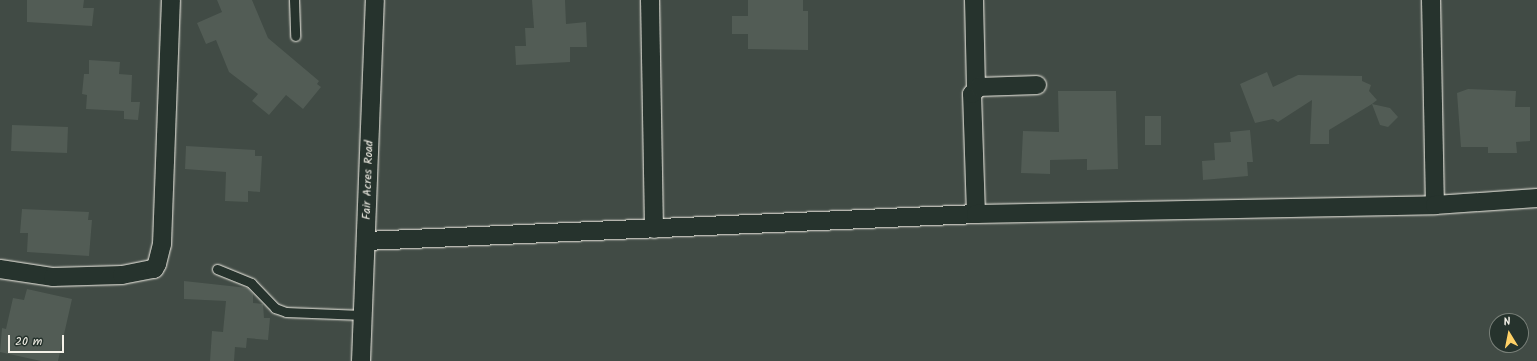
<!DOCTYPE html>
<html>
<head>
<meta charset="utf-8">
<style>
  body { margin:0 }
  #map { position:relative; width:1537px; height:361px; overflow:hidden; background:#26332d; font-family:Kalam,sans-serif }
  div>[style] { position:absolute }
  .green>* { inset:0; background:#414b45 }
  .building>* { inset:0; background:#525c55; transform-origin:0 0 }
  .roads { filter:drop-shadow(0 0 1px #f4f1e8) drop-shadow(0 0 1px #f4f1e8) }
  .lane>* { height:9px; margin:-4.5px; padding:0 4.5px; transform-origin:4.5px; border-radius:4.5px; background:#26332d }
  .street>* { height:18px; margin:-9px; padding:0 9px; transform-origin:9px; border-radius:9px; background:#26332d }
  span { translate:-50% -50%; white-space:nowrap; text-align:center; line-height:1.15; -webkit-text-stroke:3px #26332d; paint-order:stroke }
  .street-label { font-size:12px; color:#f4f1e8 }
  .north { position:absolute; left:1489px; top:313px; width:40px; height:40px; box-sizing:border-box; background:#26332d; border:1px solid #787f78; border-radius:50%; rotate:350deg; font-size:11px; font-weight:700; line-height:16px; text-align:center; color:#f4f1e8 }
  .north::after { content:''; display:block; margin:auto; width:14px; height:18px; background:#ffd166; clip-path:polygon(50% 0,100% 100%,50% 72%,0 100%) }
  .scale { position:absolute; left:8px; top:335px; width:56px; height:18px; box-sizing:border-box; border:2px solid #f4f1e8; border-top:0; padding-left:5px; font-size:12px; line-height:14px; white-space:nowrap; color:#f4f1e8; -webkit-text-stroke:3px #26332d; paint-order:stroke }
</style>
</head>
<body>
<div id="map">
  <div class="green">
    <div style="clip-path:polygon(evenodd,0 0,1537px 0,1537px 361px,0 361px,0 0,1497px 321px,1521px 321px,1521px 345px,1497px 345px,1497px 321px)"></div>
  </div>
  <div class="building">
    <div style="clip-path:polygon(27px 0,84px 0,83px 8px,94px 8px,92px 26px,27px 22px)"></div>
    <div style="clip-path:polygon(217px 0,252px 0,268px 38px,319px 81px,317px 84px,321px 87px,303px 109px,286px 95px,269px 115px,252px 101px,258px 94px,229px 72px,216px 40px,206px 44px,197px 23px,222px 12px)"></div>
    <div style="clip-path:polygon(532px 0,565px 0,566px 24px,586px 22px,587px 47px,570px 47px,570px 62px,516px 65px,515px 46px,526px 46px,525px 28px,534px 28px)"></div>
    <div style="clip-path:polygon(748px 0,803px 0,803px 11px,808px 11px,808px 50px,748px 49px,748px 34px,732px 34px,732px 16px,748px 16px)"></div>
    <div style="clip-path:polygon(89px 60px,120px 62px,119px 74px,132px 75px,131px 102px,140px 102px,138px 120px,124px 119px,124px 111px,86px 109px,87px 95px,82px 94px,84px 74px,89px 74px)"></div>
    <div style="clip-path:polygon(1267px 72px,1273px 87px,1298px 75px,1362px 76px,1362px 81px,1371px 85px,1369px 91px,1377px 100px,1372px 104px,1390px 108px,1398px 117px,1388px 127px,1380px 125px,1372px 104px,1329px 130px,1329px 144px,1310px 144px,1312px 100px,1278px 122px,1273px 119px,1255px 123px,1240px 84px)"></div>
    <div style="clip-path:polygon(1468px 89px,1516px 91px,1515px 107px,1530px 107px,1530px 141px,1516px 142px,1517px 153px,1488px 153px,1488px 147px,1461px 147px,1457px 93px)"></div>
    <div style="clip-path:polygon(1058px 91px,1116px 91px,1118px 169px,1087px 170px,1087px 159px,1050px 160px,1050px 174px,1021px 173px,1023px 131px,1059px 132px)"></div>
    <div style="left:1145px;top:116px;width:16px;height:29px"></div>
    <div style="left:12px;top:125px;width:56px;height:26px;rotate:2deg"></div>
    <div style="clip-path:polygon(1250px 130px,1253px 162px,1247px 162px,1248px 176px,1203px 180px,1202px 161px,1215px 160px,1214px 143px,1231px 142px,1230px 132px)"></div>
    <div style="clip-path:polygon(186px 146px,255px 150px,255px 156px,262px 156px,260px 192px,248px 191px,248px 202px,225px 201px,226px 172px,185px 169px)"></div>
    <div style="clip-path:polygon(22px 209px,89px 212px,88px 220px,92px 220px,89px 256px,27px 252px,28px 233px,20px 233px)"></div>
    <div style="clip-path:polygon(184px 281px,248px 288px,253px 294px,253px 303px,263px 304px,264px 318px,270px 318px,268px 340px,247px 338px,246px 348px,235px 347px,234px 361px,210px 361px,212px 331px,223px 332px,226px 301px,184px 299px)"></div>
    <div style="clip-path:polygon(27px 289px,72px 299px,58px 361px,41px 361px,0 352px,2px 328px,6px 329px,13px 298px,24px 300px)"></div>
  </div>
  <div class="roads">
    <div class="lane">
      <div style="left:294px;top:0;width:36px;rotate:88deg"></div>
      <div style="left:217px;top:269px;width:37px;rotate:22deg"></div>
      <div style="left:251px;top:283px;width:35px;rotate:46deg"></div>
      <div style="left:275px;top:308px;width:12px;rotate:20deg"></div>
      <div style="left:286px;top:312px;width:77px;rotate:2.2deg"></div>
    </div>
    <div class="street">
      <div style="left:650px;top:0;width:229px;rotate:89deg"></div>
      <div style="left:974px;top:0;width:89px;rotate:88.7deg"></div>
      <div style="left:1431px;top:0;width:205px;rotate:88.9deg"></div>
      <div style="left:976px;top:214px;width:120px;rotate:-91.9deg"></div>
      <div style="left:972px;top:94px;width:10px;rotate:-45deg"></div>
      <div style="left:979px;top:87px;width:58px;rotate:-2deg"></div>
      <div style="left:366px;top:241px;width:611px;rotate:-2.53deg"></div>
      <div style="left:976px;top:214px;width:459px;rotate:-1.1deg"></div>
      <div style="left:1435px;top:205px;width:102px;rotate:-3.9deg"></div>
      <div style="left:0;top:269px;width:54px;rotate:8.6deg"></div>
      <div style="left:53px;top:277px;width:69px;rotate:-1.7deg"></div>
      <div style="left:122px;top:275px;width:33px;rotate:-11deg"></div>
      <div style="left:154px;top:269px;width:6px;rotate:-59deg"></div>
      <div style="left:157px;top:264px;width:21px;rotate:-76deg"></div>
      <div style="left:162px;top:244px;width:244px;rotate:-87.9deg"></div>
      <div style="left:361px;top:361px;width:361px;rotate:-87.8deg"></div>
    </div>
  </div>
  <div class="street-label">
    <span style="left:368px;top:180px;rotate:-88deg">Fair Acres Road</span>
  </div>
  <div class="north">N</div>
  <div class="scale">20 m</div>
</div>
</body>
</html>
